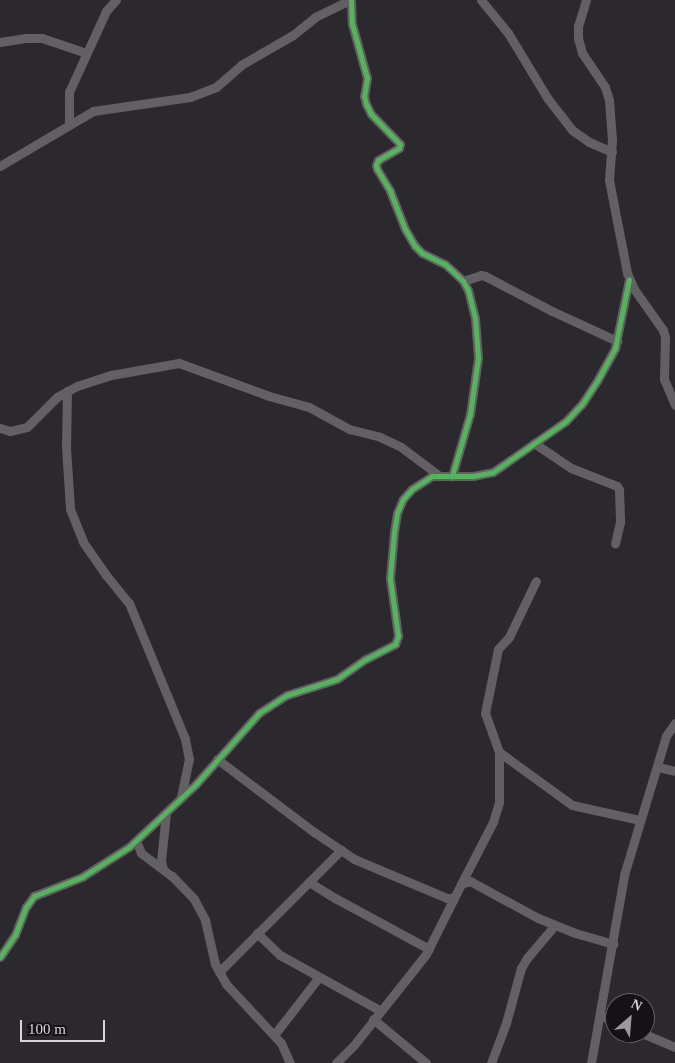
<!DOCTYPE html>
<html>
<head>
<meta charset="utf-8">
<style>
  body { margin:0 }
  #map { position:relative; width:675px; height:1063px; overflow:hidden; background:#2c292e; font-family:Georgia,serif }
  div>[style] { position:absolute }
  .minor>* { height:9px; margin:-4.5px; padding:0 4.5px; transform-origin:4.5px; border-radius:4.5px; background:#636064 }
  .cycleway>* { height:5px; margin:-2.5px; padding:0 2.5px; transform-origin:2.5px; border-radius:2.5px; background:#56b35d }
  span { translate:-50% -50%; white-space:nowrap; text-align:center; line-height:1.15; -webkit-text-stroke:5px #141215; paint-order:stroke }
  .north { position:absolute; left:605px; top:993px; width:50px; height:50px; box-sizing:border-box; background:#141215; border:1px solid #626063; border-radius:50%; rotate:27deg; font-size:14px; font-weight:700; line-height:20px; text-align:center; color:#d8d5d9 }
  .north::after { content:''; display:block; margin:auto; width:18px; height:22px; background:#9c999d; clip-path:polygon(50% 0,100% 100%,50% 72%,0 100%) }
  .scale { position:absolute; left:20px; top:1020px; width:85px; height:22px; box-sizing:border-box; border:2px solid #d8d5d9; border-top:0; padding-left:6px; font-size:15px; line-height:18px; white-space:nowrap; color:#d8d5d9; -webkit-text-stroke:4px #141215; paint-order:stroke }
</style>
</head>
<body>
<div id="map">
  <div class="minor">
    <div style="left:351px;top:0;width:24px;rotate:88deg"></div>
    <div style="left:352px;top:24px;width:56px;rotate:74.5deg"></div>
    <div style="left:367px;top:78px;width:18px;rotate:99deg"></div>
    <div style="left:364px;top:96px;width:8px;rotate:76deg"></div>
    <div style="left:366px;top:104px;width:11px;rotate:63deg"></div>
    <div style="left:371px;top:114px;width:42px;rotate:46deg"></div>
    <div style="left:400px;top:144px;width:4px;rotate:104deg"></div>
    <div style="left:399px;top:148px;width:24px;rotate:150deg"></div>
    <div style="left:378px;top:160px;width:5px;rotate:112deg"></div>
    <div style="left:376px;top:165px;width:4px;rotate:76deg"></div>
    <div style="left:377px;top:169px;width:26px;rotate:59deg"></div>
    <div style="left:390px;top:191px;width:41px;rotate:68.5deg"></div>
    <div style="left:405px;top:229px;width:20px;rotate:60deg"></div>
    <div style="left:415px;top:246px;width:10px;rotate:45deg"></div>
    <div style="left:422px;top:253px;width:25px;rotate:26deg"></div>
    <div style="left:445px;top:264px;width:25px;rotate:43deg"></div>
    <div style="left:463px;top:281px;width:10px;rotate:61deg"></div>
    <div style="left:468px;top:290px;width:29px;rotate:76deg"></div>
    <div style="left:475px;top:318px;width:40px;rotate:85.7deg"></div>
    <div style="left:478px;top:358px;width:57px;rotate:98.1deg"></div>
    <div style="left:470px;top:414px;width:65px;rotate:106.2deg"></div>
    <div style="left:481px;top:0;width:43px;rotate:50.7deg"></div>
    <div style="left:508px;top:33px;width:77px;rotate:58.8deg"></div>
    <div style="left:548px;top:99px;width:39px;rotate:52deg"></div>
    <div style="left:572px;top:130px;width:21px;rotate:35deg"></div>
    <div style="left:589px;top:142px;width:25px;rotate:23deg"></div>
    <div style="left:586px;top:0;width:27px;rotate:107deg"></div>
    <div style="left:578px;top:26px;width:12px;rotate:90deg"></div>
    <div style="left:578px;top:38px;width:16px;rotate:75deg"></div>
    <div style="left:582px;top:53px;width:41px;rotate:55.9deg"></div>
    <div style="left:605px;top:87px;width:14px;rotate:73deg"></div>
    <div style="left:609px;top:100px;width:40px;rotate:85.7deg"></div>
    <div style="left:612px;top:140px;width:40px;rotate:94.3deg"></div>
    <div style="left:609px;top:180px;width:95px;rotate:79deg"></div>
    <div style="left:627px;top:273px;width:17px;rotate:66deg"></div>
    <div style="left:634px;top:289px;width:50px;rotate:54.7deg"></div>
    <div style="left:663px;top:330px;width:7px;rotate:74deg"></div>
    <div style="left:665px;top:337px;width:42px;rotate:91.4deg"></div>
    <div style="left:664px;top:379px;width:28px;rotate:67deg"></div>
    <div style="left:0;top:42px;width:25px;rotate:-9deg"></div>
    <div style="left:25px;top:38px;width:17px"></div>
    <div style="left:42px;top:38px;width:46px;rotate:18.8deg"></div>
    <div style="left:69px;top:124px;width:32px;rotate:-90deg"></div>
    <div style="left:69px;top:92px;width:89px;rotate:-65.4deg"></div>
    <div style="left:106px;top:11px;width:15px;rotate:-48deg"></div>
    <div style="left:0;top:166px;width:108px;rotate:-30.6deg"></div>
    <div style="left:93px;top:111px;width:98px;rotate:-8.2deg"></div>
    <div style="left:190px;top:97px;width:28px;rotate:-21deg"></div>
    <div style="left:216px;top:87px;width:33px;rotate:-41deg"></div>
    <div style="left:241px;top:65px;width:60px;rotate:-30deg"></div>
    <div style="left:293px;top:35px;width:28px;rotate:-39deg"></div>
    <div style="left:315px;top:17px;width:39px;rotate:-26deg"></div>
    <div style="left:463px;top:281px;width:19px;rotate:-18deg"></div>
    <div style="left:481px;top:275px;width:4px;rotate:14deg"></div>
    <div style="left:485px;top:276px;width:76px;rotate:27.6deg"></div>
    <div style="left:552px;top:311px;width:72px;rotate:24.8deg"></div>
    <div style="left:67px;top:391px;width:56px;rotate:91deg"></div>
    <div style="left:66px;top:447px;width:62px;rotate:86.3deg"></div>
    <div style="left:70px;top:509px;width:35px;rotate:68deg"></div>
    <div style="left:83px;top:542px;width:40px;rotate:55.1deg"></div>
    <div style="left:106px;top:575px;width:36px;rotate:51deg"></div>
    <div style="left:129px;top:603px;width:147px;rotate:67.6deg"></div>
    <div style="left:185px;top:739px;width:20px;rotate:79deg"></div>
    <div style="left:189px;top:759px;width:40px;rotate:102deg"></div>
    <div style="left:0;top:428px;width:10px;rotate:17deg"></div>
    <div style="left:10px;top:431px;width:17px;rotate:-13deg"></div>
    <div style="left:27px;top:427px;width:42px;rotate:-45deg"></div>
    <div style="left:57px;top:397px;width:23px;rotate:-29deg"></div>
    <div style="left:77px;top:386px;width:36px;rotate:-18deg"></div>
    <div style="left:111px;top:375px;width:69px;rotate:-10deg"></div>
    <div style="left:179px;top:363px;width:96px;rotate:20.1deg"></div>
    <div style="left:269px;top:396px;width:41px;rotate:15.4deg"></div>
    <div style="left:309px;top:407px;width:46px;rotate:28.8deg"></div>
    <div style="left:349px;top:429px;width:32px;rotate:14deg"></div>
    <div style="left:380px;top:437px;width:23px;rotate:25deg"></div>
    <div style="left:401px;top:447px;width:45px;rotate:36.9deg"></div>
    <div style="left:534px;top:443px;width:45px;rotate:34deg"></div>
    <div style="left:571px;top:468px;width:49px;rotate:21.4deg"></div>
    <div style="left:617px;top:486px;width:4px;rotate:63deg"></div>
    <div style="left:619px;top:490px;width:32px;rotate:88deg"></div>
    <div style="left:620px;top:522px;width:22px;rotate:103deg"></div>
    <div style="left:499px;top:752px;width:90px;rotate:36deg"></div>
    <div style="left:572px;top:805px;width:70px;rotate:12.4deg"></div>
    <div style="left:217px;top:759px;width:121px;rotate:37deg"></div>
    <div style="left:314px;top:832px;width:48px;rotate:34deg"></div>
    <div style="left:354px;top:859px;width:101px;rotate:22.8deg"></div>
    <div style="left:447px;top:898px;width:7px"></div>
    <div style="left:454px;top:898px;width:16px;rotate:-63deg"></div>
    <div style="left:461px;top:884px;width:9px;rotate:-18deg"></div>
    <div style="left:470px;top:881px;width:77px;rotate:28.6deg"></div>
    <div style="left:538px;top:918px;width:40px;rotate:22deg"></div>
    <div style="left:575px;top:933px;width:40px;rotate:16deg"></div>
    <div style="left:658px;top:767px;width:17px;rotate:13deg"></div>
    <div style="left:136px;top:841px;width:13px;rotate:67deg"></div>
    <div style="left:141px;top:853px;width:39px;rotate:37deg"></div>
    <div style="left:172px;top:876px;width:32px;rotate:46deg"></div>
    <div style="left:194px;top:899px;width:24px;rotate:62deg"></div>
    <div style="left:205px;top:920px;width:45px;rotate:77.2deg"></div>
    <div style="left:215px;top:964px;width:23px;rotate:61deg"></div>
    <div style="left:226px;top:984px;width:81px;rotate:47deg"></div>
    <div style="left:281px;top:1043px;width:22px;rotate:66deg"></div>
    <div style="left:163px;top:869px;width:8px;rotate:-104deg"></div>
    <div style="left:161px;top:861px;width:48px;rotate:-84.1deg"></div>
    <div style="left:309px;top:882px;width:31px;rotate:32deg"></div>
    <div style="left:335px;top:898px;width:107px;rotate:28.5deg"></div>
    <div style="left:461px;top:884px;width:70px;rotate:-62.7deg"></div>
    <div style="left:493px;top:822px;width:21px;rotate:-73deg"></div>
    <div style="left:499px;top:802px;width:50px;rotate:-90deg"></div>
    <div style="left:499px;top:752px;width:41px;rotate:-109.7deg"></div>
    <div style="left:485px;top:713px;width:65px;rotate:-78.5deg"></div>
    <div style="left:498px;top:649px;width:16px;rotate:-47deg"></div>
    <div style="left:509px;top:637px;width:62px;rotate:-64.3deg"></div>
    <div style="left:257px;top:933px;width:32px;rotate:44deg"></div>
    <div style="left:280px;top:955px;width:115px;rotate:29deg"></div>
    <div style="left:0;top:957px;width:27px;rotate:-56deg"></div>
    <div style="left:15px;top:935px;width:30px;rotate:-69deg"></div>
    <div style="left:26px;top:907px;width:14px;rotate:-54deg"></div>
    <div style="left:34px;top:896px;width:52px;rotate:-21.6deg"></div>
    <div style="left:82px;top:877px;width:56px;rotate:-32.6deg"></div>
    <div style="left:129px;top:847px;width:92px;rotate:-43.2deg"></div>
    <div style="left:196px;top:784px;width:95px;rotate:-48.4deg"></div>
    <div style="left:259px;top:713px;width:33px;rotate:-33deg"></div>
    <div style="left:287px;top:695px;width:52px;rotate:-17.7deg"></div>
    <div style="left:337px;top:679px;width:35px;rotate:-35deg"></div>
    <div style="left:366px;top:659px;width:33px;rotate:-27deg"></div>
    <div style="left:395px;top:644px;width:9px;rotate:-69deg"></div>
    <div style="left:398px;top:636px;width:59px;rotate:-97.9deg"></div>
    <div style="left:390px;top:578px;width:46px;rotate:-85deg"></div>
    <div style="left:394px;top:532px;width:19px;rotate:-81deg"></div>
    <div style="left:397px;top:513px;width:15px;rotate:-67deg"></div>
    <div style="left:403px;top:499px;width:13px;rotate:-48deg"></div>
    <div style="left:412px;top:489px;width:24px;rotate:-33deg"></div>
    <div style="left:432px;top:476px;width:41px"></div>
    <div style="left:473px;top:476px;width:20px;rotate:-11deg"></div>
    <div style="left:493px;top:472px;width:89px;rotate:-34.9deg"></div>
    <div style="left:566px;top:421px;width:23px;rotate:-47deg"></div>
    <div style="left:582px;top:404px;width:27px;rotate:-57deg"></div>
    <div style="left:597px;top:381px;width:38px;rotate:-61deg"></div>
    <div style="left:615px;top:348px;width:70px;rotate:-78.5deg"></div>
    <div style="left:219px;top:972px;width:173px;rotate:-45deg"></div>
    <div style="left:600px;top:1015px;width:16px;rotate:22deg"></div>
    <div style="left:373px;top:1019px;width:69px;rotate:39.7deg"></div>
    <div style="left:642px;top:1033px;width:36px;rotate:23deg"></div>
    <div style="left:274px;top:1035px;width:73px;rotate:-52.2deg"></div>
    <div style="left:336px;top:1063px;width:25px;rotate:-45deg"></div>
    <div style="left:354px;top:1045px;width:116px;rotate:-51.6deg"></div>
    <div style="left:426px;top:954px;width:63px;rotate:-63.4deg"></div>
    <div style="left:491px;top:1063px;width:43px;rotate:-69.4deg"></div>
    <div style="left:506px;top:1023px;width:57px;rotate:-74.7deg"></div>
    <div style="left:521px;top:968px;width:12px;rotate:-59deg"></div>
    <div style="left:527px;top:958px;width:43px;rotate:-49.7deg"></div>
    <div style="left:591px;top:1063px;width:191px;rotate:-80deg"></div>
    <div style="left:624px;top:875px;width:145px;rotate:-73.2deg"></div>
    <div style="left:666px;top:736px;width:16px;rotate:-55deg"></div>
  </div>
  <div class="cycleway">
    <div style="left:351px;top:0;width:24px;rotate:88deg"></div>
    <div style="left:352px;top:24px;width:56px;rotate:74.5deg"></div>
    <div style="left:367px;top:78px;width:18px;rotate:99deg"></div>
    <div style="left:364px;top:96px;width:8px;rotate:76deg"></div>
    <div style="left:366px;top:104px;width:11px;rotate:63deg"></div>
    <div style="left:371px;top:114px;width:42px;rotate:46deg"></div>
    <div style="left:400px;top:144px;width:4px;rotate:104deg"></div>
    <div style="left:399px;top:148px;width:24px;rotate:150deg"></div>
    <div style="left:378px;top:160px;width:5px;rotate:112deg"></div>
    <div style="left:376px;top:165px;width:4px;rotate:76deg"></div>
    <div style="left:377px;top:169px;width:26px;rotate:59deg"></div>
    <div style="left:390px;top:191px;width:41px;rotate:68.5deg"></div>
    <div style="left:405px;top:229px;width:20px;rotate:60deg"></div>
    <div style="left:415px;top:246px;width:10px;rotate:45deg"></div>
    <div style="left:422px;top:253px;width:25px;rotate:26deg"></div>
    <div style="left:445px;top:264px;width:25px;rotate:43deg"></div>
    <div style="left:463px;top:281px;width:10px;rotate:61deg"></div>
    <div style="left:468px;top:290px;width:29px;rotate:76deg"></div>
    <div style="left:475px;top:318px;width:40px;rotate:85.7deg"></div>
    <div style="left:478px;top:358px;width:57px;rotate:98.1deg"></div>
    <div style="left:470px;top:414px;width:65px;rotate:106.2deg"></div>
    <div style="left:0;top:957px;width:27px;rotate:-56deg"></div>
    <div style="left:15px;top:935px;width:30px;rotate:-69deg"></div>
    <div style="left:26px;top:907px;width:14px;rotate:-54deg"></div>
    <div style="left:34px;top:896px;width:52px;rotate:-21.6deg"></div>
    <div style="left:82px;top:877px;width:56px;rotate:-32.6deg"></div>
    <div style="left:129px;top:847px;width:92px;rotate:-43.2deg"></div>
    <div style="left:196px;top:784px;width:95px;rotate:-48.4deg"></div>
    <div style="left:259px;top:713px;width:33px;rotate:-33deg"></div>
    <div style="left:287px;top:695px;width:52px;rotate:-17.7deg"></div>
    <div style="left:337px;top:679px;width:35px;rotate:-35deg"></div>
    <div style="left:366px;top:659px;width:33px;rotate:-27deg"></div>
    <div style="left:395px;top:644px;width:9px;rotate:-69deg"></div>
    <div style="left:398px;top:636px;width:59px;rotate:-97.9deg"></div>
    <div style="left:390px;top:578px;width:46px;rotate:-85deg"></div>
    <div style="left:394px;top:532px;width:19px;rotate:-81deg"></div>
    <div style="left:397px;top:513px;width:15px;rotate:-67deg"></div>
    <div style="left:403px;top:499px;width:13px;rotate:-48deg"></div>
    <div style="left:412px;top:489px;width:24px;rotate:-33deg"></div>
    <div style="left:432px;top:476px;width:41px"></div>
    <div style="left:473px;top:476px;width:20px;rotate:-11deg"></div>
    <div style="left:493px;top:472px;width:89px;rotate:-34.9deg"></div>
    <div style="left:566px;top:421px;width:23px;rotate:-47deg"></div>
    <div style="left:582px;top:404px;width:27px;rotate:-57deg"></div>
    <div style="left:597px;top:381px;width:38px;rotate:-61deg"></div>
    <div style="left:615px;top:348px;width:70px;rotate:-78.5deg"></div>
  </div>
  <div class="north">N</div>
  <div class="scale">100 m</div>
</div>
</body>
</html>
